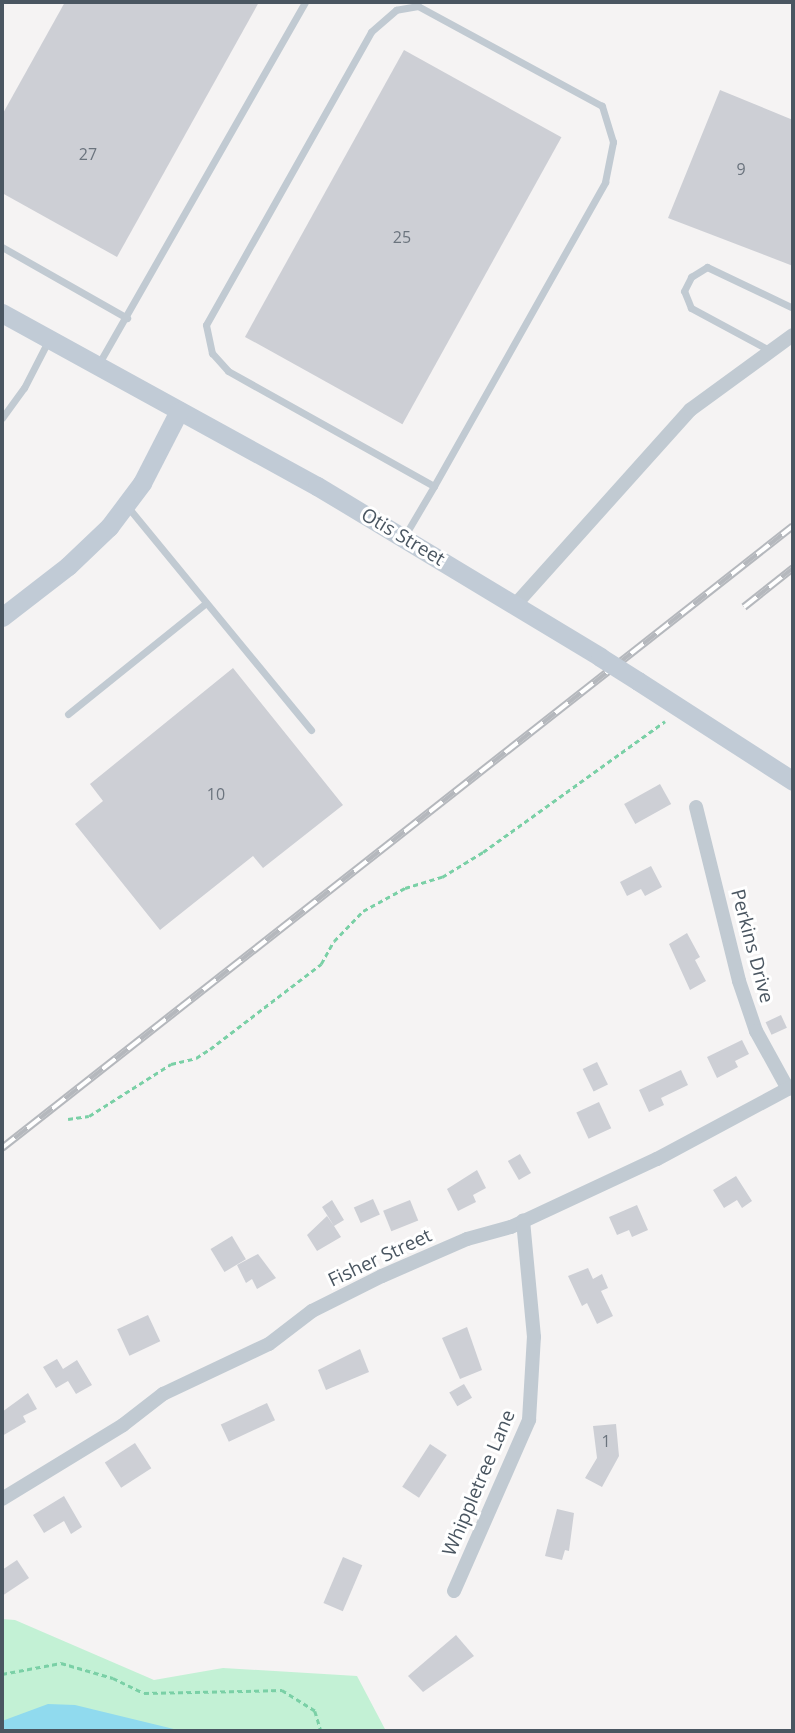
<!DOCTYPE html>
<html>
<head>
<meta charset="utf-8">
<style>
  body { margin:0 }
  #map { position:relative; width:795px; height:1733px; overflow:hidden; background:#f5f3f3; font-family:"Open Sans",sans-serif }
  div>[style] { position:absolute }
  .green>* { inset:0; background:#c3f1d5 }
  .water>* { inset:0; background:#90daee }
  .building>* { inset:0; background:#cdcfd5; transform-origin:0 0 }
  .path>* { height:2.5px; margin-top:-1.25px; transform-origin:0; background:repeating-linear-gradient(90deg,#7ad0a6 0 5px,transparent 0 8.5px) }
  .lane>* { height:7px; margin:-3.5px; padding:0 3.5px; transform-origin:3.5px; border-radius:3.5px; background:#c1cad2 }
  .street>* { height:14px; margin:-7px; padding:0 7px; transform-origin:7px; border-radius:7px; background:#c1cad2 }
  .secondary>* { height:19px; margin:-9.5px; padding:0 9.5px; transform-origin:9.5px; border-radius:9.5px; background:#c1cbd6 }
  .rail>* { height:8px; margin-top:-4px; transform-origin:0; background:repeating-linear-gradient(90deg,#fff 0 16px,#b5b8bd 0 32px); box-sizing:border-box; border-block:2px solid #b5b8bd }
  .secondary-bridge>* { height:19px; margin:-9.5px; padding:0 9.5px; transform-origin:9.5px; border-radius:9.5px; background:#c1cbd6 }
  span { translate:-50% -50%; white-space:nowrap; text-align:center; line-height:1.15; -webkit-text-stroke:6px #fff; paint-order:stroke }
  .number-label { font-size:16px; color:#6b747e }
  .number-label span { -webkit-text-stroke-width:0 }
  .street-label { font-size:19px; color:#4a5661 }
  .frame { position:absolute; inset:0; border:4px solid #4a5661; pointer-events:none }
</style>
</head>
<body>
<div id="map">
  <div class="green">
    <div style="clip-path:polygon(2px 1619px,15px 1620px,154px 1680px,223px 1668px,357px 1676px,386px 1731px,2px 1731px)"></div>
  </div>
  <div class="water">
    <div style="clip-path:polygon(48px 1704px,75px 1705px,182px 1731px,2px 1731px,2px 1721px)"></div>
  </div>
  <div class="building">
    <div style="clip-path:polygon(65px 2px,259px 2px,117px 257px,2px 193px,2px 115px)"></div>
    <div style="left:404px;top:50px;width:180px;height:328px;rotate:29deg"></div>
    <div style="clip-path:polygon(720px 90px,793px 120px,793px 266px,668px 218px)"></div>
    <div style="clip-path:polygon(233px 668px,343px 805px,263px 868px,253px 856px,160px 930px,75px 824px,103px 801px,90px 784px)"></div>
    <div style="left:660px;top:784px;width:23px;height:41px;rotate:61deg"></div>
    <div style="clip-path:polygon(651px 866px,662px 887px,645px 896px,641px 889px,627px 896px,620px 882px)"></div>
    <div style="clip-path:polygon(687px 933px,700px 957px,695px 960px,706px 981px,690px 990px,669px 944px)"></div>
    <div style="left:781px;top:1015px;width:14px;height:17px;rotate:65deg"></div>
    <div style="clip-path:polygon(742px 1040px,749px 1054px,735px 1061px,738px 1067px,717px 1078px,707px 1057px)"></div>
    <div style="left:597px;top:1062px;width:25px;height:16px;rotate:64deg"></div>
    <div style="clip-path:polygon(681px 1070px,688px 1085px,661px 1098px,664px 1105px,649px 1112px,639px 1090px)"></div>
    <div style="left:599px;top:1102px;width:29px;height:25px;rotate:65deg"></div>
    <div style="left:520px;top:1154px;width:22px;height:14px;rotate:60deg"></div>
    <div style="clip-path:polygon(477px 1170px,486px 1188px,473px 1195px,476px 1202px,458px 1211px,447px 1189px)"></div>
    <div style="clip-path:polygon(736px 1176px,752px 1201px,742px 1208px,737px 1200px,724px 1208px,713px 1190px)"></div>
    <div style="left:373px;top:1199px;width:17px;height:21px;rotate:66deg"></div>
    <div style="clip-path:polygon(332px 1200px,344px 1220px,334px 1226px,341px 1237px,317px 1251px,307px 1235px,327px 1216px,334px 1226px,322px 1207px)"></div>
    <div style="left:410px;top:1200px;width:22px;height:29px;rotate:68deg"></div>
    <div style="clip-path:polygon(637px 1205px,648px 1230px,632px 1237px,629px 1230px,617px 1235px,609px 1217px)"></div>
    <div style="left:232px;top:1236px;width:27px;height:25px;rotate:59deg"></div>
    <div style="clip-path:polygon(258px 1254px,276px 1278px,257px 1289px,252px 1279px,246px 1283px,237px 1265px)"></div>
    <div style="clip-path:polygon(588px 1268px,593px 1279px,602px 1274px,608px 1288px,601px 1291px,613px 1316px,597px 1324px,587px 1303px,582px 1306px,568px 1276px)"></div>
    <div style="left:148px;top:1315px;width:29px;height:34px;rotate:65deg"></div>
    <div style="clip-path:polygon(467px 1327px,482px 1370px,460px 1379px,442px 1338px)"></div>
    <div style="clip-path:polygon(360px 1349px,369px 1372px,326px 1390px,318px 1370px)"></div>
    <div style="clip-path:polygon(57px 1359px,63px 1369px,77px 1360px,92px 1385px,76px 1394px,68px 1381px,56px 1388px,43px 1367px)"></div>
    <div style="left:464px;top:1384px;width:16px;height:17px;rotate:60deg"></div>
    <div style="clip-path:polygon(28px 1393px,37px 1409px,23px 1416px,26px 1422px,2px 1436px,2px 1412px)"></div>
    <div style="left:267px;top:1403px;width:19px;height:51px;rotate:65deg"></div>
    <div style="clip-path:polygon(616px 1424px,619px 1456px,602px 1487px,585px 1478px,597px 1458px,593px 1426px)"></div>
    <div style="left:135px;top:1443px;width:30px;height:36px;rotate:57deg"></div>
    <div style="left:430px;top:1444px;width:20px;height:51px;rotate:33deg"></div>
    <div style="clip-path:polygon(64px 1496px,82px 1527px,71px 1534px,64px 1521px,44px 1533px,33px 1515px)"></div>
    <div style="clip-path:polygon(557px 1509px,574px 1513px,569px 1551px,565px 1550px,562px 1560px,545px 1556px)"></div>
    <div style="left:343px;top:1557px;width:21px;height:50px;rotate:23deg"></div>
    <div style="clip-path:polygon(17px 1560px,29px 1578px,2px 1596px,2px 1570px)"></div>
    <div style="clip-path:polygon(456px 1635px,474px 1656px,423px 1692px,408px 1676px)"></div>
  </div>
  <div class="path">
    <div style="left:68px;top:1119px;width:21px;rotate:-8deg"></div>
    <div style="left:89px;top:1116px;width:97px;rotate:-32.4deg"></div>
    <div style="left:171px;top:1064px;width:26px;rotate:-13deg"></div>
    <div style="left:196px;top:1058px;width:17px;rotate:-33deg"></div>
    <div style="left:210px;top:1049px;width:140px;rotate:-37.4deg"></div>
    <div style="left:321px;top:964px;width:26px;rotate:-61deg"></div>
    <div style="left:334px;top:941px;width:42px;rotate:-46deg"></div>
    <div style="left:363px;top:911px;width:48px;rotate:-28.7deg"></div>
    <div style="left:405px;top:888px;width:39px;rotate:-17deg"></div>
    <div style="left:442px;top:877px;width:48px;rotate:-31.4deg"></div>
    <div style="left:483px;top:852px;width:224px;rotate:-35.7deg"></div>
    <div style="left:2px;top:1674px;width:60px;rotate:-10.6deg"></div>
    <div style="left:61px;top:1663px;width:54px;rotate:16.1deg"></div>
    <div style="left:113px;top:1678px;width:34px;rotate:26deg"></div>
    <div style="left:144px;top:1693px;width:138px;rotate:-1.2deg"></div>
    <div style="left:282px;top:1690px;width:39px;rotate:32deg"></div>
    <div style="left:315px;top:1711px;width:21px;rotate:73deg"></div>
  </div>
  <div class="lane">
    <div style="left:2px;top:247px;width:144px;rotate:29.6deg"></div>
    <div style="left:771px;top:351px;width:91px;rotate:-151.7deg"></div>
    <div style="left:691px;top:308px;width:18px;rotate:-112deg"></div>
    <div style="left:684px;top:291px;width:16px;rotate:-63deg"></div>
    <div style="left:691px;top:277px;width:19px;rotate:-32deg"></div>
    <div style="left:707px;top:267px;width:95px;rotate:25.5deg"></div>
    <div style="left:98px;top:365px;width:418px;rotate:-60.3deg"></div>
    <div style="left:2px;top:418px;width:37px;rotate:-54deg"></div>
    <div style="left:24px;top:388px;width:53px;rotate:-62.9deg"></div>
    <div style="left:127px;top:506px;width:290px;rotate:50.6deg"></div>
    <div style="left:404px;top:537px;width:59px;rotate:-59.5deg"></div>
    <div style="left:434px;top:486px;width:349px;rotate:-60.6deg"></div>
    <div style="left:605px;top:182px;width:41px;rotate:-78.7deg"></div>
    <div style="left:613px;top:142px;width:38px;rotate:-107deg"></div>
    <div style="left:602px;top:106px;width:209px;rotate:-151.5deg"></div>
    <div style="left:418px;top:6px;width:22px;rotate:170deg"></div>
    <div style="left:396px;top:10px;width:33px;rotate:139deg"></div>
    <div style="left:371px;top:32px;width:336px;rotate:119.4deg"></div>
    <div style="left:206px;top:325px;width:29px;rotate:78deg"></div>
    <div style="left:212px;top:353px;width:24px;rotate:48deg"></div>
    <div style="left:228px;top:371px;width:236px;rotate:29.2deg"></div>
    <div style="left:68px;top:714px;width:177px;rotate:-38.8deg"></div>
  </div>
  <div class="street">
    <div style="left:516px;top:604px;width:261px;rotate:-48.1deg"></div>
    <div style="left:690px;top:410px;width:127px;rotate:-36.1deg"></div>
    <div style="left:696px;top:807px;width:179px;rotate:76.1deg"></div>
    <div style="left:739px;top:981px;width:53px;rotate:71.2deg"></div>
    <div style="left:756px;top:1031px;width:66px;rotate:61.1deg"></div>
    <div style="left:2px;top:1499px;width:142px;rotate:-31.4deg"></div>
    <div style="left:123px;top:1425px;width:51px;rotate:-37.8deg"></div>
    <div style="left:163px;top:1394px;width:117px;rotate:-25.3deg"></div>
    <div style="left:269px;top:1344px;width:54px;rotate:-37.5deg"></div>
    <div style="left:312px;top:1311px;width:78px;rotate:-26.6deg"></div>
    <div style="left:382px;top:1276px;width:93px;rotate:-23.5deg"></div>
    <div style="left:467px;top:1239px;width:46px;rotate:-15.3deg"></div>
    <div style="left:511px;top:1227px;width:161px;rotate:-25deg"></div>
    <div style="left:657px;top:1159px;width:154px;rotate:-28.2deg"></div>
    <div style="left:454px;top:1591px;width:187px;rotate:-66.3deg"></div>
    <div style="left:529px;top:1420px;width:83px;rotate:-86.6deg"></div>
    <div style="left:534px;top:1337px;width:117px;rotate:-95.4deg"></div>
  </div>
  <div class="secondary">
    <div style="left:2px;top:313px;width:359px;rotate:28.8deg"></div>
    <div style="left:317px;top:486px;width:331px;rotate:31.1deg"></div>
    <div style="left:2px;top:617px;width:83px;rotate:-37.7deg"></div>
    <div style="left:68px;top:566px;width:57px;rotate:-43.6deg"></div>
    <div style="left:109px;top:527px;width:55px;rotate:-53.1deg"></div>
    <div style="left:142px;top:483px;width:81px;rotate:-62.8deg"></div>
    <div style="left:638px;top:681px;width:184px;rotate:32.8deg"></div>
  </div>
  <div class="rail">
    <div style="left:744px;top:607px;width:63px;rotate:-38.5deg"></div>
    <div style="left:2px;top:1148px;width:1006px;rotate:-38.18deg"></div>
  </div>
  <div class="secondary-bridge">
    <div style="left:600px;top:657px;width:45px;rotate:32.3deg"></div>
  </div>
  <div class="number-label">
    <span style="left:88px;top:154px">27</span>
    <span style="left:741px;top:169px">9</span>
    <span style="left:402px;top:237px">25</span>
    <span style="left:216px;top:794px">10</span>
    <span style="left:606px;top:1441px">1</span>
  </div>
  <div class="street-label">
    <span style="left:403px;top:537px;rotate:31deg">Otis Street</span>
    <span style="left:752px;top:946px;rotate:75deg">Perkins Drive</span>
    <span style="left:380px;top:1258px;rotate:-25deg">Fisher Street</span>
    <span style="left:479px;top:1483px;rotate:-67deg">Whippletree Lane</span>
  </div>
  <div class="frame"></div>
</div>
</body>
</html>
